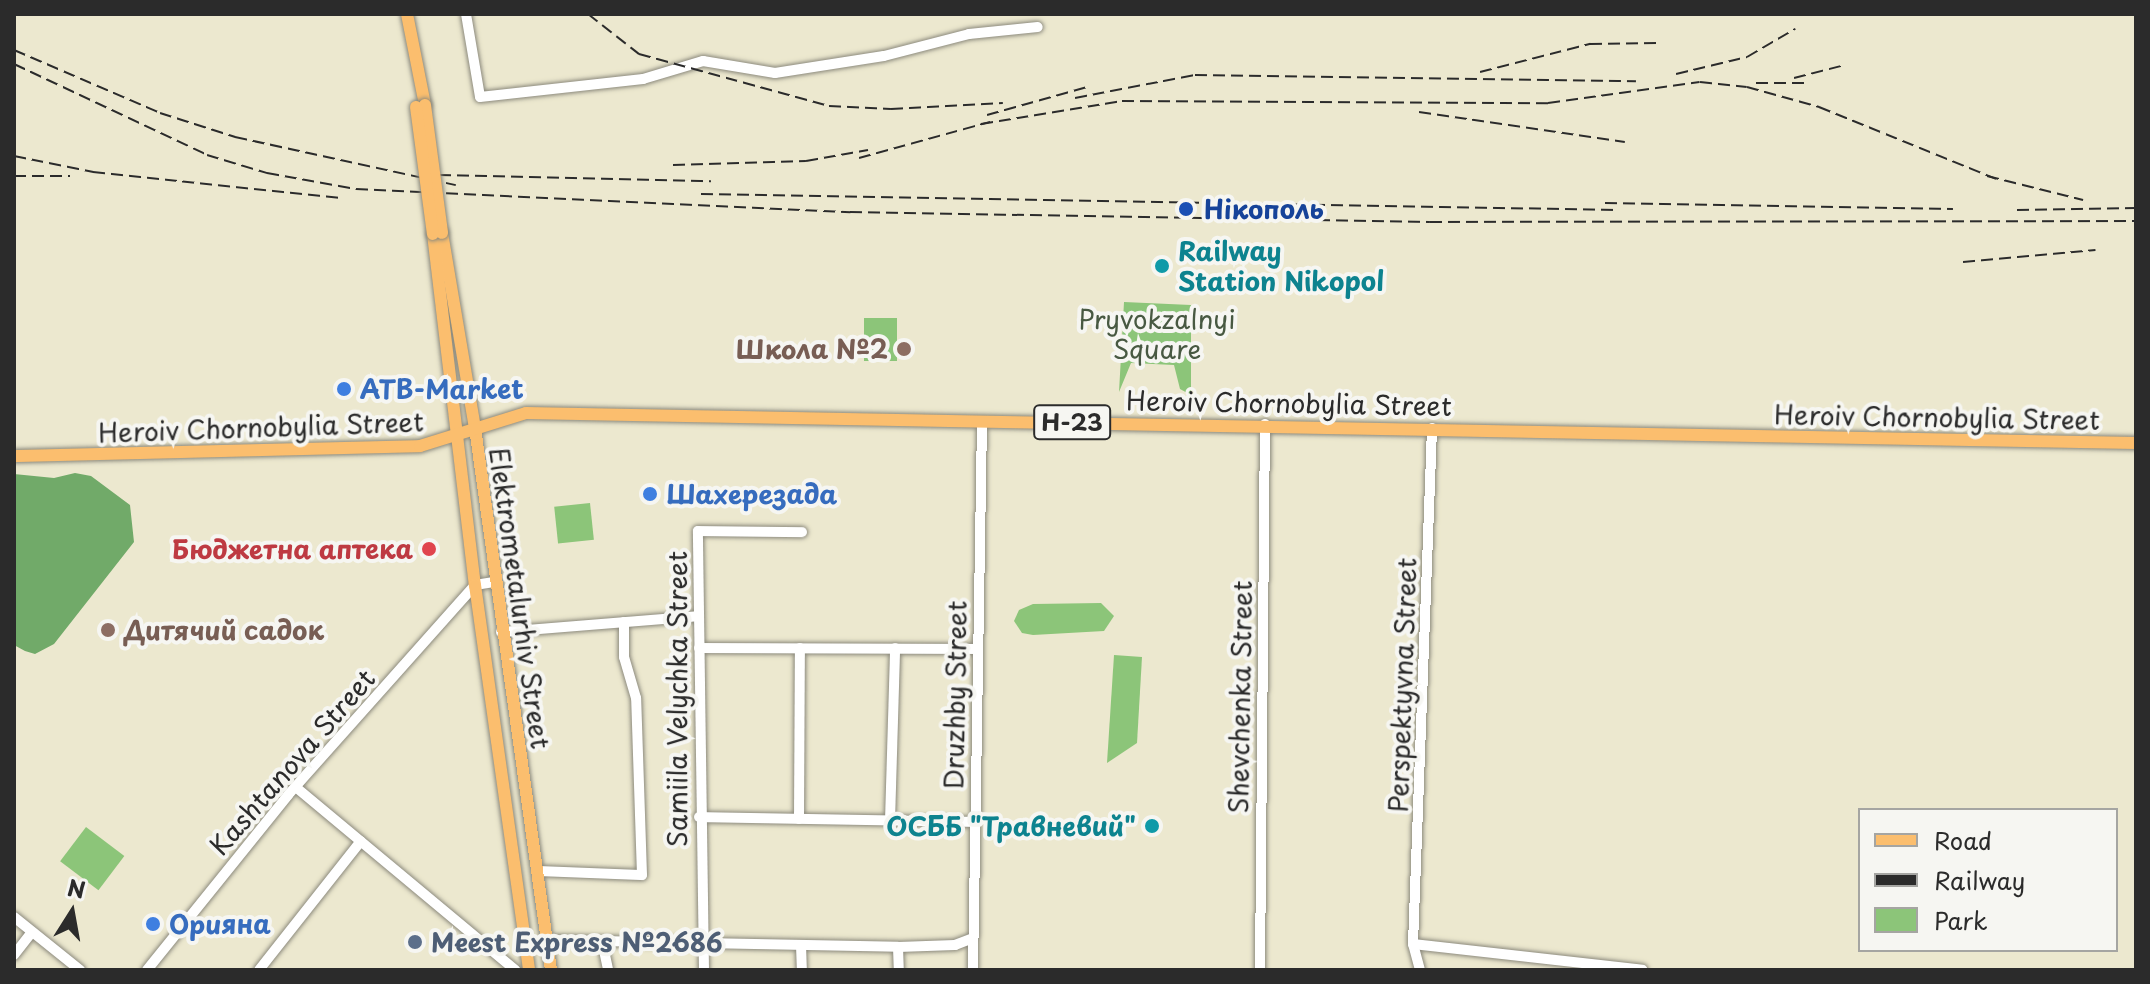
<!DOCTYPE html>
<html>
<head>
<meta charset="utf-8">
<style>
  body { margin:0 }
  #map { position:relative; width:2150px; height:984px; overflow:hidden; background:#ece8cf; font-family:"Playpen Sans",sans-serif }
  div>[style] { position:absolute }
  .green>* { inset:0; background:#8cc579; transform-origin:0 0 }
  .forest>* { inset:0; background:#71aa69 }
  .roads { filter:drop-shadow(0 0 2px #8c8a7d) drop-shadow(0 0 2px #8c8a7d) }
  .minor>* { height:10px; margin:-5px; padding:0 5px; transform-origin:5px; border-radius:5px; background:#fff }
  .major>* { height:12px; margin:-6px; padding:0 6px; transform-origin:6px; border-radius:6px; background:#fbbe6e }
  .rail>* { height:2px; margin-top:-1px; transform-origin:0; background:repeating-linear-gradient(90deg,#2b2b2b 0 12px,transparent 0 18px) }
  .bridges { filter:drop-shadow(0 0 2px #8c8a7d) drop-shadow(0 0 2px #8c8a7d) }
  .major-bridge>* { height:12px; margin:-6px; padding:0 6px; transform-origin:6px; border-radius:6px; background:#fbbe6e }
  .dots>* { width:22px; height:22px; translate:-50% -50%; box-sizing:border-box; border:4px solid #f6f6f2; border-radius:50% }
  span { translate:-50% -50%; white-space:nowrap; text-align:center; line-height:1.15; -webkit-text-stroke:8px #f6f6f2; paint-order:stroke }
  .shield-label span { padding:2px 6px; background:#f6f6f2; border:2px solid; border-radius:6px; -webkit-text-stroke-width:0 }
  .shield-label { font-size:24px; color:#2b2b2b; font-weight:700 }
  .transit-label { font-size:26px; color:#164399; font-weight:700 }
  .left { translate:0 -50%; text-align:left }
  .culture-label { font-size:26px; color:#0d838f; font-weight:700 }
  .right { translate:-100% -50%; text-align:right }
  .park-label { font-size:26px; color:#485942 }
  .education-label { font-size:26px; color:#785e54; font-weight:700 }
  .shop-label { font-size:26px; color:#366cbe; font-weight:700 }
  .street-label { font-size:26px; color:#2b2b2b }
  .health-label { font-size:26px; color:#be3a42; font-weight:700 }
  .service-label { font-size:26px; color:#4e5e75; font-weight:700 }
  .frame { position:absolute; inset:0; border:16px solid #2b2b2b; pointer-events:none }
  .legend { position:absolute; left:1858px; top:808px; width:260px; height:144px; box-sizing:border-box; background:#f6f6f2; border:2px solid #a5a5a2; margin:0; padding:10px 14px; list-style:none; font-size:24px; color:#2b2b2b }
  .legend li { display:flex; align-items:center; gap:16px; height:40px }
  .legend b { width:40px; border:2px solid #a5a5a2 }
  .north { position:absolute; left:32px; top:872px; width:80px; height:80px; -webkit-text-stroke:6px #f6f6f2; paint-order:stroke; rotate:11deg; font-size:22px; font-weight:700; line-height:32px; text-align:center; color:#2b2b2b }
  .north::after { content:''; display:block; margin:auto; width:28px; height:36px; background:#2b2b2b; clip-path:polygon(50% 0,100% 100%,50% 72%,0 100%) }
</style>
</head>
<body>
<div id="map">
  <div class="green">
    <div style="clip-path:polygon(1124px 302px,1191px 305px,1191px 395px,1180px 389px,1174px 365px,1131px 363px,1119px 392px)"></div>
    <div style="left:864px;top:318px;width:33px;height:43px"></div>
    <div style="left:590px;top:503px;width:37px;height:36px;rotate:84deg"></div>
    <div style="clip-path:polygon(1101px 603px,1114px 616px,1104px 631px,1033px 635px,1022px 633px,1014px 621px,1019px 610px,1033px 604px)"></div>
    <div style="clip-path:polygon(1114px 655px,1142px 657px,1137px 743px,1107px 763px)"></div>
    <div style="left:86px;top:827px;width:48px;height:43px;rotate:37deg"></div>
  </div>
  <div class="forest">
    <div style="clip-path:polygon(75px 473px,91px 476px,130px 505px,134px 542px,54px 644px,35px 654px,25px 651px,14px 645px,14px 474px,54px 478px)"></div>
  </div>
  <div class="roads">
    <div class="minor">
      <div style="left:466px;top:14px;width:84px;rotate:80.4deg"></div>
      <div style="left:480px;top:97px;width:164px;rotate:-6.3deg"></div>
      <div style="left:643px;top:79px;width:63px;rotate:-16.7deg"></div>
      <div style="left:703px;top:61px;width:73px;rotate:9.5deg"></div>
      <div style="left:775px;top:73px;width:110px;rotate:-8.9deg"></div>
      <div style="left:884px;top:56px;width:88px;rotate:-14.5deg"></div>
      <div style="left:969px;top:34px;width:69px;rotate:-5.8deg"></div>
      <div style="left:501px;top:632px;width:198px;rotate:-4.6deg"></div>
      <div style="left:699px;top:648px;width:279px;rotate:0.2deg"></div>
      <div style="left:298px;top:789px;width:283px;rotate:39.8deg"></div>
      <div style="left:699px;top:817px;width:276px;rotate:1deg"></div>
      <div style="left:799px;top:819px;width:171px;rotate:-89.7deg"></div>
      <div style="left:890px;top:821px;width:173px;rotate:-88.3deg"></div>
      <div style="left:537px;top:871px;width:105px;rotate:2.2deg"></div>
      <div style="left:642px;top:875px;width:177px;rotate:-91.9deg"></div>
      <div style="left:636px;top:698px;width:43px;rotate:-106.3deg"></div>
      <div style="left:624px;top:657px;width:35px;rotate:-90deg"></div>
      <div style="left:14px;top:917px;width:85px;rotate:38.8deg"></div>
      <div style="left:547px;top:940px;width:351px;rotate:1.1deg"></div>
      <div style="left:898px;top:947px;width:57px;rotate:-2deg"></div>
      <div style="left:955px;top:945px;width:19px;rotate:-21deg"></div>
      <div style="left:602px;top:941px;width:30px;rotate:78deg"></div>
      <div style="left:1413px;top:944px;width:231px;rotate:6.4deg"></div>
      <div style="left:801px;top:945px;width:25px;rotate:88deg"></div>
      <div style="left:898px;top:947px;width:23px;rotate:88deg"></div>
      <div style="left:14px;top:955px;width:29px;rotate:-52deg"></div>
      <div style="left:147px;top:970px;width:225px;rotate:-51.1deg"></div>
      <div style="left:288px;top:795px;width:281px;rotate:-48.3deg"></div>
      <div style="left:475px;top:585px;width:19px;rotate:-9deg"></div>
      <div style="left:259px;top:970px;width:164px;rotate:-51.7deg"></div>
      <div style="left:704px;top:970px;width:439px;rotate:-90.8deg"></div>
      <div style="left:698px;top:531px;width:104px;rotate:0.6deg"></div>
      <div style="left:973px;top:970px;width:549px;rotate:-89.06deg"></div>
      <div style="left:1260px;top:970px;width:546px;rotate:-89.48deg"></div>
      <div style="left:1420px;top:970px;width:27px;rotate:-105deg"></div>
      <div style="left:1413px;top:944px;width:516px;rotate:-87.89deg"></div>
    </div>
    <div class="major">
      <div style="left:407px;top:14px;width:93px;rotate:78.8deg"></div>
      <div style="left:442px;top:233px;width:198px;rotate:80.4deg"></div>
      <div style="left:475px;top:428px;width:547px;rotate:82.02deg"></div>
      <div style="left:433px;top:234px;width:354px;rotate:83.2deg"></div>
      <div style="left:475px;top:585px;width:389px;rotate:82deg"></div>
      <div style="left:14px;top:456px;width:406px;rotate:-1.4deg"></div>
      <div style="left:420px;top:446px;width:111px;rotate:-17.3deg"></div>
      <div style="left:526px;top:413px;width:1610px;rotate:1.07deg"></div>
    </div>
  </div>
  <div class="rail">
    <div style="left:588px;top:14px;width:65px;rotate:38.1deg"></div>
    <div style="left:639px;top:54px;width:197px;rotate:15.3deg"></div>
    <div style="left:829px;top:106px;width:62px;rotate:2.8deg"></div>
    <div style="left:891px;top:109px;width:112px;rotate:-3.1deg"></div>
    <div style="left:14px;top:50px;width:159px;rotate:23.3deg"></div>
    <div style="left:160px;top:113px;width:79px;rotate:17.7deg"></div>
    <div style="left:235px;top:137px;width:226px;rotate:12.3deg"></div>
    <div style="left:14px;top:64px;width:213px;rotate:25.2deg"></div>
    <div style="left:207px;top:155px;width:63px;rotate:16.7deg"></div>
    <div style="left:267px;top:173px;width:90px;rotate:10.2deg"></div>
    <div style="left:356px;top:189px;width:495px;rotate:2.7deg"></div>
    <div style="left:850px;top:212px;width:580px;rotate:0.99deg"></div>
    <div style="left:1430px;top:222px;width:706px;rotate:-0.08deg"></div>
    <div style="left:1480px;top:72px;width:114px;rotate:-14.3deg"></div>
    <div style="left:1590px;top:44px;width:67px;rotate:-0.9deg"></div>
    <div style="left:1676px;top:74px;width:73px;rotate:-13.5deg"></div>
    <div style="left:1747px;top:57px;width:56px;rotate:-30.3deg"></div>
    <div style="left:1794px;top:78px;width:49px;rotate:-14.3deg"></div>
    <div style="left:1756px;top:83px;width:52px"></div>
    <div style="left:1075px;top:98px;width:122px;rotate:-10.9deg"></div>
    <div style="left:1195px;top:75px;width:441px;rotate:0.8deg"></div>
    <div style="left:1419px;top:112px;width:208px;rotate:8.3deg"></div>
    <div style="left:987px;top:115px;width:104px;rotate:-15.6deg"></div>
    <div style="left:981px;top:124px;width:143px;rotate:-9.3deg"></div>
    <div style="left:1122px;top:101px;width:426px;rotate:0.3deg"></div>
    <div style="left:1548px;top:103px;width:153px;rotate:-7.9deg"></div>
    <div style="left:1700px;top:82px;width:47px;rotate:6.1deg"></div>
    <div style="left:1747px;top:87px;width:75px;rotate:15.5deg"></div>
    <div style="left:1819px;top:107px;width:191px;rotate:22.1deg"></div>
    <div style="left:14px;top:156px;width:81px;rotate:11.4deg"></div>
    <div style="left:93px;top:172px;width:247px;rotate:6deg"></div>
    <div style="left:859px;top:158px;width:136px;rotate:-15.4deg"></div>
    <div style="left:673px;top:165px;width:133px;rotate:-1.7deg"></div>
    <div style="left:806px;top:161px;width:63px;rotate:-10.1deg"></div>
    <div style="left:439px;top:175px;width:272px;rotate:1.3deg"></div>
    <div style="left:14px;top:176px;width:56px"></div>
    <div style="left:1987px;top:176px;width:99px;rotate:14deg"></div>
    <div style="left:701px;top:194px;width:916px;rotate:1deg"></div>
    <div style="left:1605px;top:203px;width:348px;rotate:1deg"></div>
    <div style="left:2017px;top:210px;width:119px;rotate:-1deg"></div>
    <div style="left:1963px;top:262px;width:133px;rotate:-5.2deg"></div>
  </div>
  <div class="bridges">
    <div class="major-bridge">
      <div style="left:425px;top:105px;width:129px;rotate:82.4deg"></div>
      <div style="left:416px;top:107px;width:128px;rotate:82.4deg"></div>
    </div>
  </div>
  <div class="dots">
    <div style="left:1186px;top:209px;background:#1a4fb4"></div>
    <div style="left:1162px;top:266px;background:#0f9aa8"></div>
    <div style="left:904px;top:349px;background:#8d6e63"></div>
    <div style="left:344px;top:389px;background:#3f7fe0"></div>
    <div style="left:650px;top:494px;background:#3f7fe0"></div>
    <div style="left:429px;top:549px;background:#e0444e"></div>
    <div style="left:108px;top:630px;background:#8d6e63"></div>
    <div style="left:1152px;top:826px;background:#0f9aa8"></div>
    <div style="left:153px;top:924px;background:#3f7fe0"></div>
    <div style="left:415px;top:942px;background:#5c6f8a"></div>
  </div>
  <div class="shield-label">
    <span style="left:1072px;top:422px">Н-23</span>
  </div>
  <div class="transit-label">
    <span class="left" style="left:1204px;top:209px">Нікополь</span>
  </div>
  <div class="culture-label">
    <span class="left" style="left:1178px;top:266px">Railway<br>Station Nikopol</span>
    <span class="right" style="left:1136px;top:826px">ОСББ "Травневий"</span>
  </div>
  <div class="park-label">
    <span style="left:1157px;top:334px">Pryvokzalnyi<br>Square</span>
  </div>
  <div class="education-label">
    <span class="right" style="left:888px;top:349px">Школа №2</span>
    <span class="left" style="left:124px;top:630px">Дитячий садок</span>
  </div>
  <div class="shop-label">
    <span class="left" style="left:360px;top:389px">ATB-Market</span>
    <span class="left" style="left:666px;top:494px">Шахерезада</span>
    <span class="left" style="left:169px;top:924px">Орияна</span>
  </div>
  <div class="street-label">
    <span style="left:1289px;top:403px;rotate:1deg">Heroiv Chornobylia Street</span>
    <span style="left:1937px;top:417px;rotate:1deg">Heroiv Chornobylia Street</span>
    <span style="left:261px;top:427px;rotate:-2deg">Heroiv Chornobylia Street</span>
    <span style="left:520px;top:598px;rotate:82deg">Elektrometalurhiv Street</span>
    <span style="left:1402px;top:685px;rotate:-88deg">Perspektyvna Street</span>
    <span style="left:955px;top:695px;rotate:-89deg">Druzhby Street</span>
    <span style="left:1240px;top:697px;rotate:-89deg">Shevchenka Street</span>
    <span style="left:677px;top:699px;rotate:-90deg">Samiila Velychka Street</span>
    <span style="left:292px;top:762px;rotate:-49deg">Kashtanova Street</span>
  </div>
  <div class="health-label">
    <span class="right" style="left:413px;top:549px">Бюджетна аптека</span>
  </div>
  <div class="service-label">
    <span class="left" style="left:431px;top:942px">Meest Express №2686</span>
  </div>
  <div class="frame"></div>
  <ul class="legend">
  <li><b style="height:10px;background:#fbbe6e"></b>Road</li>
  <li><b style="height:10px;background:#2b2b2b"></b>Railway</li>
  <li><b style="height:22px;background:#8cc579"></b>Park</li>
  </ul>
  <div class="north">N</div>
</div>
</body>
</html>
